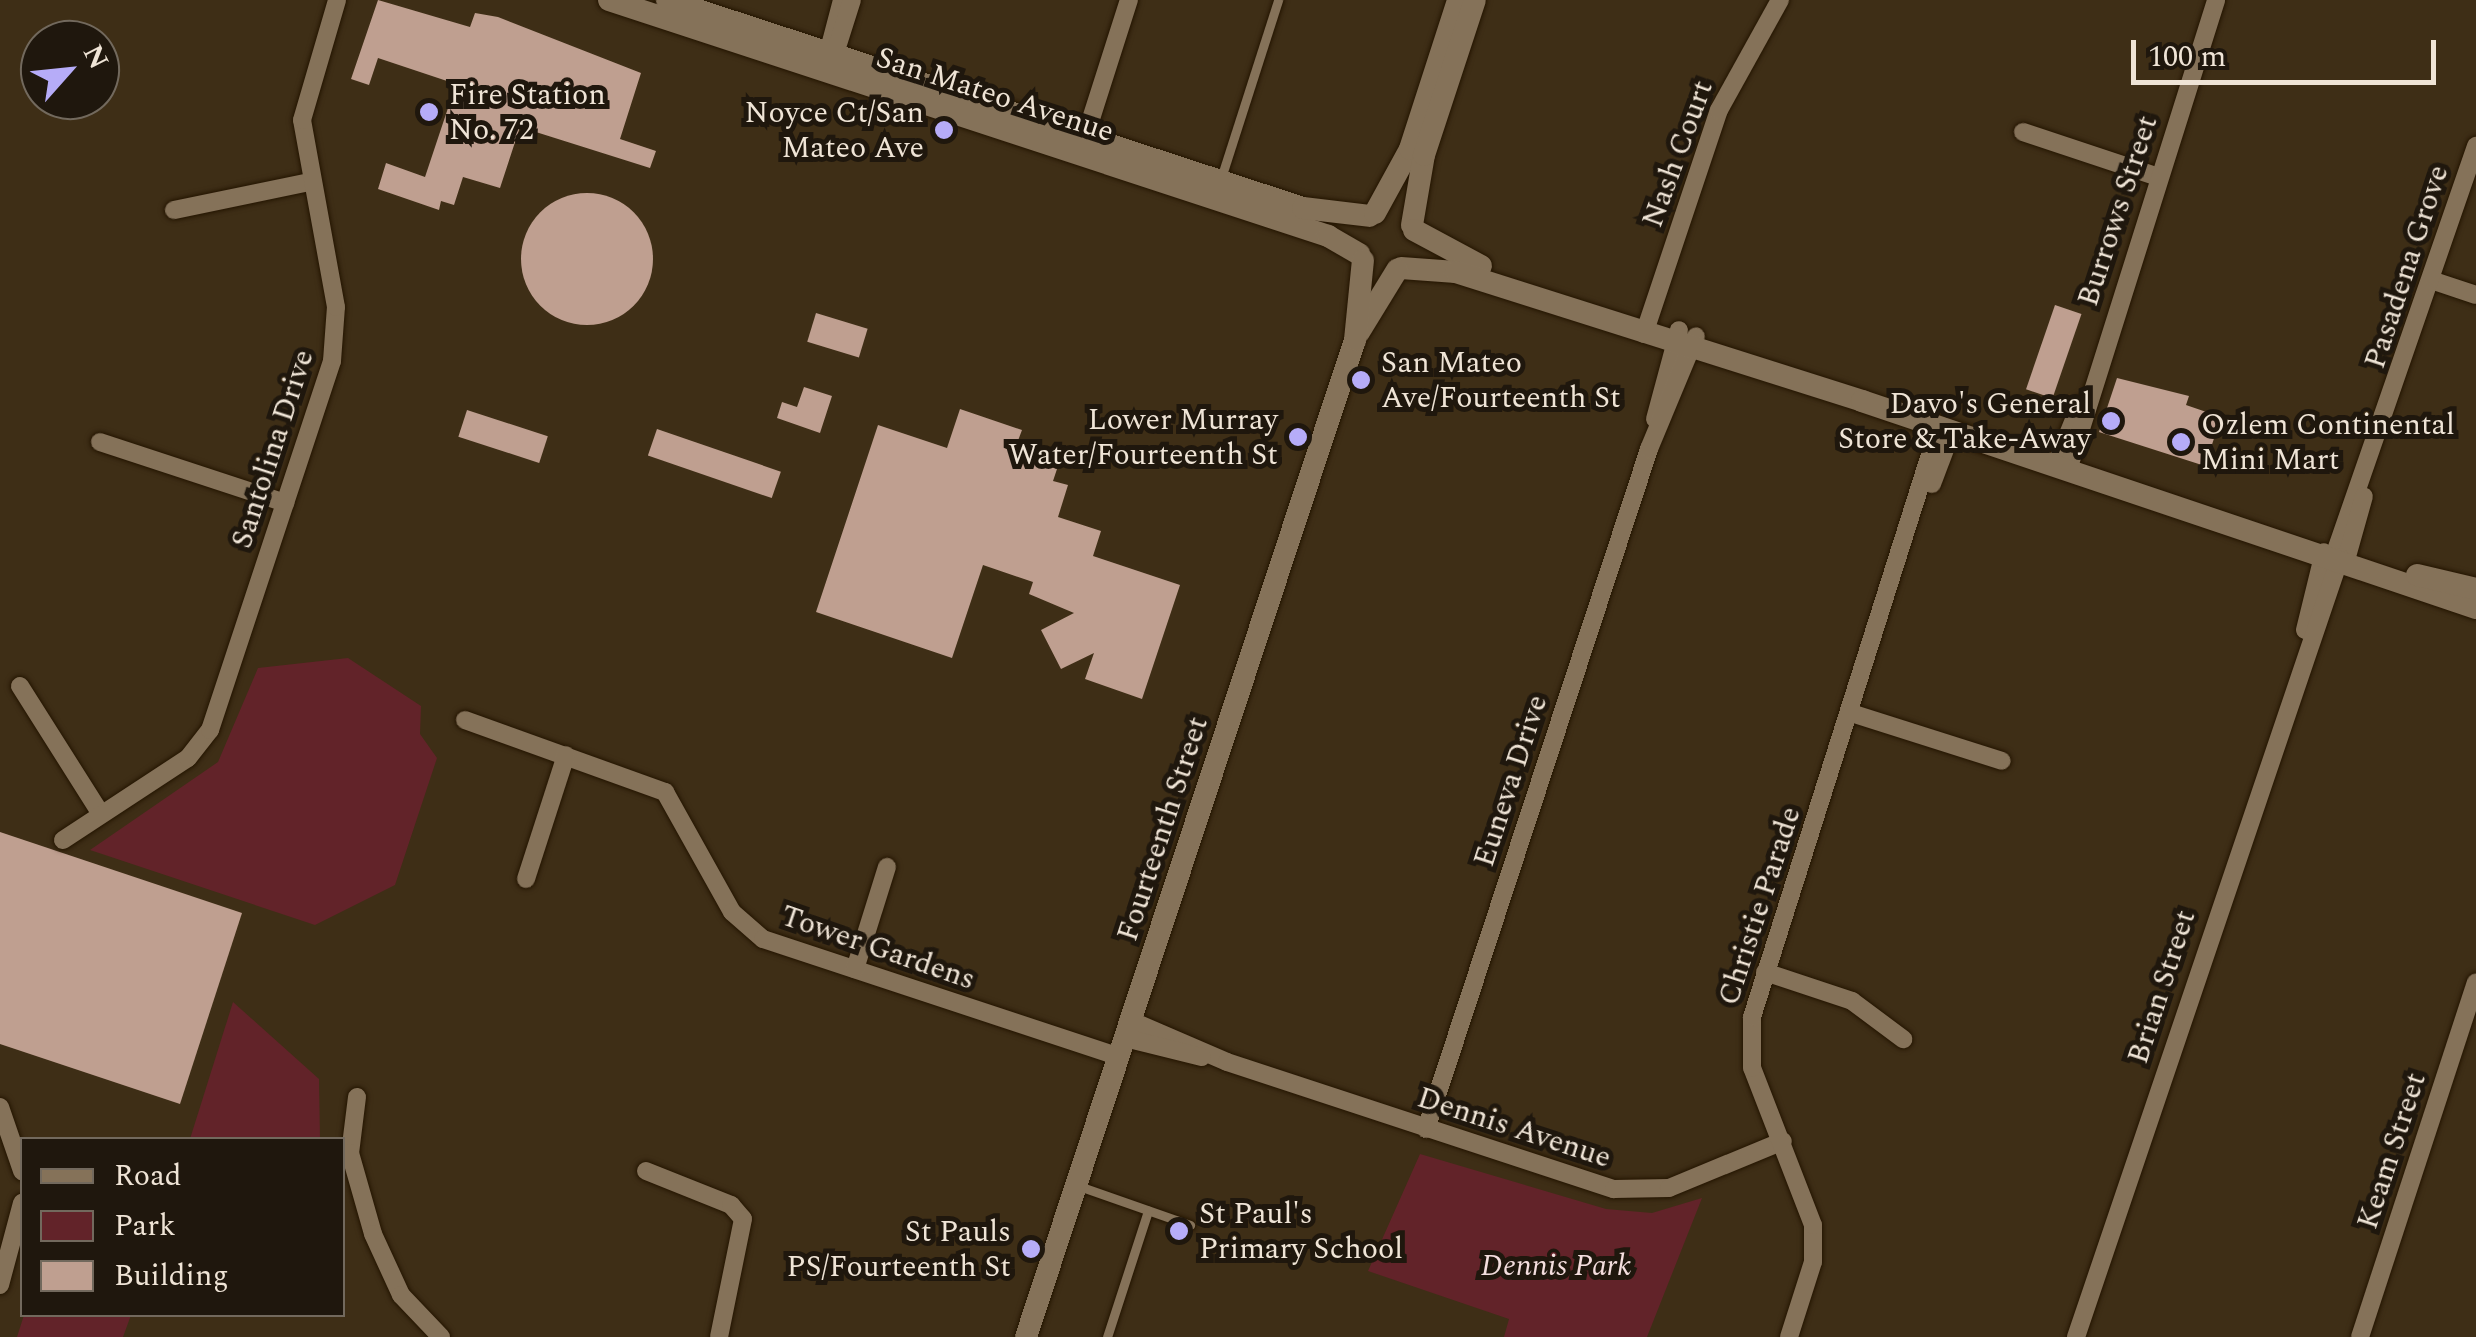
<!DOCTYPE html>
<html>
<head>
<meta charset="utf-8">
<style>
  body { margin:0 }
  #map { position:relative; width:2476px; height:1337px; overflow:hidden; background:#3e2e16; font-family:Spectral,serif }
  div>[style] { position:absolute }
  .green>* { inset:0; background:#622329 }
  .building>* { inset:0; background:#bf9f90; transform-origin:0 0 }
  .round { border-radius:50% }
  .roads { filter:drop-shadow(0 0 2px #241500) drop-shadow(0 0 2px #241500) }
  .service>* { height:9px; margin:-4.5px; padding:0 4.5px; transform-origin:4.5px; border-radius:4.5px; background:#857259 }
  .minor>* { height:18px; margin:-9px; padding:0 9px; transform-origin:9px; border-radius:9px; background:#857259 }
  .tertiary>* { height:22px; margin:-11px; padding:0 11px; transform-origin:11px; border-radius:11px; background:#857259 }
  .dots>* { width:28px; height:28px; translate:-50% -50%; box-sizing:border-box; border:5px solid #1f170d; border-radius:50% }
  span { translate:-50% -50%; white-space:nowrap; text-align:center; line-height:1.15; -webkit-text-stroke:10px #1f170d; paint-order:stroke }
  .poi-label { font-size:30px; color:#efe4d6 }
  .left { translate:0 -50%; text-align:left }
  .right { translate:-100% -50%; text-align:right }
  .street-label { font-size:30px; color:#efe4d6 }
  .park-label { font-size:30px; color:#f4dede; font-style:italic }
  .legend { position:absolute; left:20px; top:1137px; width:325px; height:180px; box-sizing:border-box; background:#1f170d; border:2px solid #72695d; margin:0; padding:12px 18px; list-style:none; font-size:30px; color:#efe4d6 }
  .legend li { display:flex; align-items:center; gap:20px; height:50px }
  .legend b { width:50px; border:2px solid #72695d }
  .north { position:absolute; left:20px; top:20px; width:100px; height:100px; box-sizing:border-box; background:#1f170d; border:2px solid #72695d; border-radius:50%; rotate:63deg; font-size:28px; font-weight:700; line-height:40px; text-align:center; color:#efe4d6 }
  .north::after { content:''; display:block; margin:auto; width:35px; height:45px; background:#b6acf8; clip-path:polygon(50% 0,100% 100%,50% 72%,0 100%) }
  .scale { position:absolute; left:2131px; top:40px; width:305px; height:45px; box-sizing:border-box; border:5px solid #efe4d6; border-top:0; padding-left:12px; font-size:30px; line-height:35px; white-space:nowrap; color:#efe4d6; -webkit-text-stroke:8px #1f170d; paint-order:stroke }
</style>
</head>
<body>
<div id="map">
  <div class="green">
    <div style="clip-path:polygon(348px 658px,421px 706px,420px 734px,437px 758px,395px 885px,315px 925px,90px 850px,218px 762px,258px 668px)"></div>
    <div style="clip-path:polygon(233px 1002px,319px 1079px,320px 1139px,190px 1139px)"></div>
    <div style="clip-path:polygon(1420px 1154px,1606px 1209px,1652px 1213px,1702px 1198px,1647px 1337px,1504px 1337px,1509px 1319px,1368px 1271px)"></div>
    <div style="clip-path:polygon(24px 1315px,24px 1314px,131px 1315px,123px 1337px,17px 1337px)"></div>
  </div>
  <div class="building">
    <div style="clip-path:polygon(378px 0,470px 27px,475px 13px,498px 17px,641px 73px,620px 139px,656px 151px,650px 168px,520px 127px,500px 188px,463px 177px,454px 205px,441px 201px,439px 210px,378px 189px,386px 163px,425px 177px,456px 84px,378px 58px,369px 85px,351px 79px)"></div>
    <div class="round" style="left:521px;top:193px;width:132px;height:132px"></div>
    <div style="left:2055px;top:305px;width:28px;height:89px;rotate:19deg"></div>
    <div style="left:816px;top:313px;width:54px;height:30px;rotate:17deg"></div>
    <div style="clip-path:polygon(2117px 378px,2189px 396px,2186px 405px,2221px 417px,2205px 466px,2099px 432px)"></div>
    <div style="clip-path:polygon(804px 387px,832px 396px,820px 433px,777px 418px,782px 402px,797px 407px)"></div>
    <div style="clip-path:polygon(960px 409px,1022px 430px,1013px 454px,1057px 469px,1053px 481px,1068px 485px,1058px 517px,1101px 531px,1093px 556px,1180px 585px,1142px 699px,1085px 679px,1094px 653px,1061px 669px,1041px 630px,1074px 613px,1029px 594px,1033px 582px,983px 565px,952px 658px,816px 612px,878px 425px,947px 448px)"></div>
    <div style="left:467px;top:410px;width:85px;height:28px;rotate:18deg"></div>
    <div style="left:657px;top:429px;width:131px;height:28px;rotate:19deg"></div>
    <div style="clip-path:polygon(0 832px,242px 913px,180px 1104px,0 1044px)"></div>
  </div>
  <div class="roads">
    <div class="service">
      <div style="left:1221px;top:178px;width:187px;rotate:-72.2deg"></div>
      <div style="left:1076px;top:1185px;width:121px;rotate:19.3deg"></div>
      <div style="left:1107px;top:1337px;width:133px;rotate:-72deg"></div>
    </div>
    <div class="minor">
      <div style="left:826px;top:61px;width:63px;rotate:-75.3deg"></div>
      <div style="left:832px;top:63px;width:66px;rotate:-72.4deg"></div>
      <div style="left:2023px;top:132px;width:142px;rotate:18.4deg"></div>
      <div style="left:1082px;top:147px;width:154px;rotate:-72.3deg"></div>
      <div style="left:174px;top:210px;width:138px;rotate:-11.7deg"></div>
      <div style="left:2431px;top:280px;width:47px;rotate:18.4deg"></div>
      <div style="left:1644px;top:334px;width:236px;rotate:-71.5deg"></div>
      <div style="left:1719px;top:110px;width:126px;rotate:-61deg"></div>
      <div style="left:1655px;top:419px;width:92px;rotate:-74.9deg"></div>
      <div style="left:100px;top:442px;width:195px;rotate:18.2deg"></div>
      <div style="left:2055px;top:466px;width:66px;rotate:-67.7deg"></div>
      <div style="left:2068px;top:470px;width:493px;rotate:-72.5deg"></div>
      <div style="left:1932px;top:484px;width:57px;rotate:-69.3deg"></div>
      <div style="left:2334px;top:556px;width:434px;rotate:-70.9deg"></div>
      <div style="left:2346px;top:560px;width:66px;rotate:-74.3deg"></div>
      <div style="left:2305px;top:630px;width:80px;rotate:-76.3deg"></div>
      <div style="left:20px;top:686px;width:151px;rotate:57.7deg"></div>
      <div style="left:1851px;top:713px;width:158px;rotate:17.6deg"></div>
      <div style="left:465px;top:720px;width:213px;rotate:19.8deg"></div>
      <div style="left:665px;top:792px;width:137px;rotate:60.8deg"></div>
      <div style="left:732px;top:912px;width:41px;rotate:41.1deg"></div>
      <div style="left:763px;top:939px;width:376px;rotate:18.3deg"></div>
      <div style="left:63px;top:840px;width:149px;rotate:-33.3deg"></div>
      <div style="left:188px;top:758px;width:36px;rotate:-52deg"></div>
      <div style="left:210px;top:730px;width:389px;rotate:-71.7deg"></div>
      <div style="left:332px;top:361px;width:54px;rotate:-85.8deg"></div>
      <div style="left:336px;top:307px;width:190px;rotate:-100.3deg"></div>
      <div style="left:302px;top:120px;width:125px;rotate:-73.7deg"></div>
      <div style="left:526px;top:879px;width:130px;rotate:-72.1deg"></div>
      <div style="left:855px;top:969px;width:107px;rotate:-72.6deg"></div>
      <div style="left:1765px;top:972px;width:92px;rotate:18.4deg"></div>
      <div style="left:1852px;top:1001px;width:64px;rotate:36.7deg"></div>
      <div style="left:1132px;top:1021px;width:103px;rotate:23.3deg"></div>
      <div style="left:1227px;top:1062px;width:407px;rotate:18.2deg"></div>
      <div style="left:1614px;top:1189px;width:55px;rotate:-1deg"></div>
      <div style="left:1669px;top:1188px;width:123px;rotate:-22.4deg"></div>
      <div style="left:1125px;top:1038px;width:79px;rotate:13.9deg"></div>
      <div style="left:357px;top:1097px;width:56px;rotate:97.1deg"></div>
      <div style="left:350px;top:1153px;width:84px;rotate:74.1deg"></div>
      <div style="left:373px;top:1234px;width:67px;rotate:65.3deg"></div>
      <div style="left:401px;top:1295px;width:58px;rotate:46.4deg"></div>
      <div style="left:0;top:1107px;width:68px;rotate:71deg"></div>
      <div style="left:1426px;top:1129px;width:716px;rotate:-71.84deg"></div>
      <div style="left:1649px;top:449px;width:122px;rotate:-67.4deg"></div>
      <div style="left:646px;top:1171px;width:92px;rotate:21.8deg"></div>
      <div style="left:731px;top:1205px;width:18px;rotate:49deg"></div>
      <div style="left:743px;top:1219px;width:120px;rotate:101.5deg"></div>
      <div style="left:0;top:1285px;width:85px;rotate:-75deg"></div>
      <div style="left:1789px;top:1337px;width:79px;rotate:-72.3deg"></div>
      <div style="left:1813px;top:1262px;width:37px;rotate:-90deg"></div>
      <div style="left:1813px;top:1225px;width:168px;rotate:-111.2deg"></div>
      <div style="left:1752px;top:1068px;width:51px;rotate:-90deg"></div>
      <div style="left:1752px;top:1017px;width:620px;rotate:-72.44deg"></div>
      <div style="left:2076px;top:1337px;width:823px;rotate:-71.28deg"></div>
      <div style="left:2360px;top:1337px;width:373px;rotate:-71.9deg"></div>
    </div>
    <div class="tertiary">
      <div style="left:609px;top:0;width:757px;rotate:18.17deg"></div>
      <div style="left:1328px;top:236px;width:36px;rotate:30deg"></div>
      <div style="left:667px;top:0;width:669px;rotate:18.11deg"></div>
      <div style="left:1303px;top:208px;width:67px;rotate:6.8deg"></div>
      <div style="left:1375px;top:213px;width:73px;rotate:-61.3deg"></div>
      <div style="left:1410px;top:149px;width:157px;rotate:-72.1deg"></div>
      <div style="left:1412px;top:225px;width:71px;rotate:-80.3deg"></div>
      <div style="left:1424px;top:155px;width:163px;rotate:-71.8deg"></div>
      <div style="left:1414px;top:230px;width:76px;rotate:28.2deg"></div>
      <div style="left:1401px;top:268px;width:55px;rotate:4.2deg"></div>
      <div style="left:1456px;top:272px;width:426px;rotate:17.6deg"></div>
      <div style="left:1862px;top:401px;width:648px;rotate:18.63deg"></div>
      <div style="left:1359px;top:332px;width:73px;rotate:-58.5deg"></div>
      <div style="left:2417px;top:575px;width:61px;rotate:13.3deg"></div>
      <div style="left:1026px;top:1337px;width:1050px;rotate:-71.74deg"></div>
      <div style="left:1355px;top:340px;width:80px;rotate:-84.3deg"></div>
    </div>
  </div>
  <div class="dots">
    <div style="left:429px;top:112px;background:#b6acf8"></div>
    <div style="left:944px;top:130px;background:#b6acf8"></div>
    <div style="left:1361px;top:380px;background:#b6acf8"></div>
    <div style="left:2111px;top:421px;background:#b6acf8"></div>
    <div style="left:1298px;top:437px;background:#b6acf8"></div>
    <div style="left:2181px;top:442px;background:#b6acf8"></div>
    <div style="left:1179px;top:1231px;background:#b6acf8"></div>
    <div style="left:1031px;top:1249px;background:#b6acf8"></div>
  </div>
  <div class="poi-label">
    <span class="left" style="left:449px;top:112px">Fire Station<br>No. 72</span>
    <span class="right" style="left:924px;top:130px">Noyce Ct/San<br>Mateo Ave</span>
    <span class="left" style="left:1381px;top:380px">San Mateo<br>Ave/Fourteenth St</span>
    <span class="right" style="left:2091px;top:421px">Davo's General<br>Store &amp; Take-Away</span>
    <span class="right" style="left:1278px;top:437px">Lower Murray<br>Water/Fourteenth St</span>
    <span class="left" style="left:2201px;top:442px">Ozlem Continental<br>Mini Mart</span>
    <span class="left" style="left:1199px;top:1231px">St Paul's<br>Primary School</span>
    <span class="right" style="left:1011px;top:1249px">St Pauls<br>PS/Fourteenth St</span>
  </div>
  <div class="street-label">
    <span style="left:995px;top:95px;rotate:18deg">San Mateo Avenue</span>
    <span style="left:1678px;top:154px;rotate:-70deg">Nash Court</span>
    <span style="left:2118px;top:211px;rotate:-72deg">Burrows Street</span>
    <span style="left:2407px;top:267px;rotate:-72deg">Pasadena Grove</span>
    <span style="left:273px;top:449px;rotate:-72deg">Santolina Drive</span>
    <span style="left:1511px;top:781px;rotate:-72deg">Euneva Drive</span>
    <span style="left:1163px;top:829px;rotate:-72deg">Fourteenth Street</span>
    <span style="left:1760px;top:906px;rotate:-72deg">Christie Parade</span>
    <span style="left:878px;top:948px;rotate:19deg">Tower Gardens</span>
    <span style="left:2162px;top:987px;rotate:-72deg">Brian Street</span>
    <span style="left:1514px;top:1128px;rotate:18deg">Dennis Avenue</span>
    <span style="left:2392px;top:1151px;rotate:-72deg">Keam Street</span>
  </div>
  <div class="park-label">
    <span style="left:1556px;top:1266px">Dennis Park</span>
  </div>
  <ul class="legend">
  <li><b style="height:12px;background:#857259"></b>Road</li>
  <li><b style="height:28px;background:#622329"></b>Park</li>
  <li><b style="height:28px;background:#bf9f90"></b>Building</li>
  </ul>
  <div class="north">N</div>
  <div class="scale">100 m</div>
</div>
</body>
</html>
